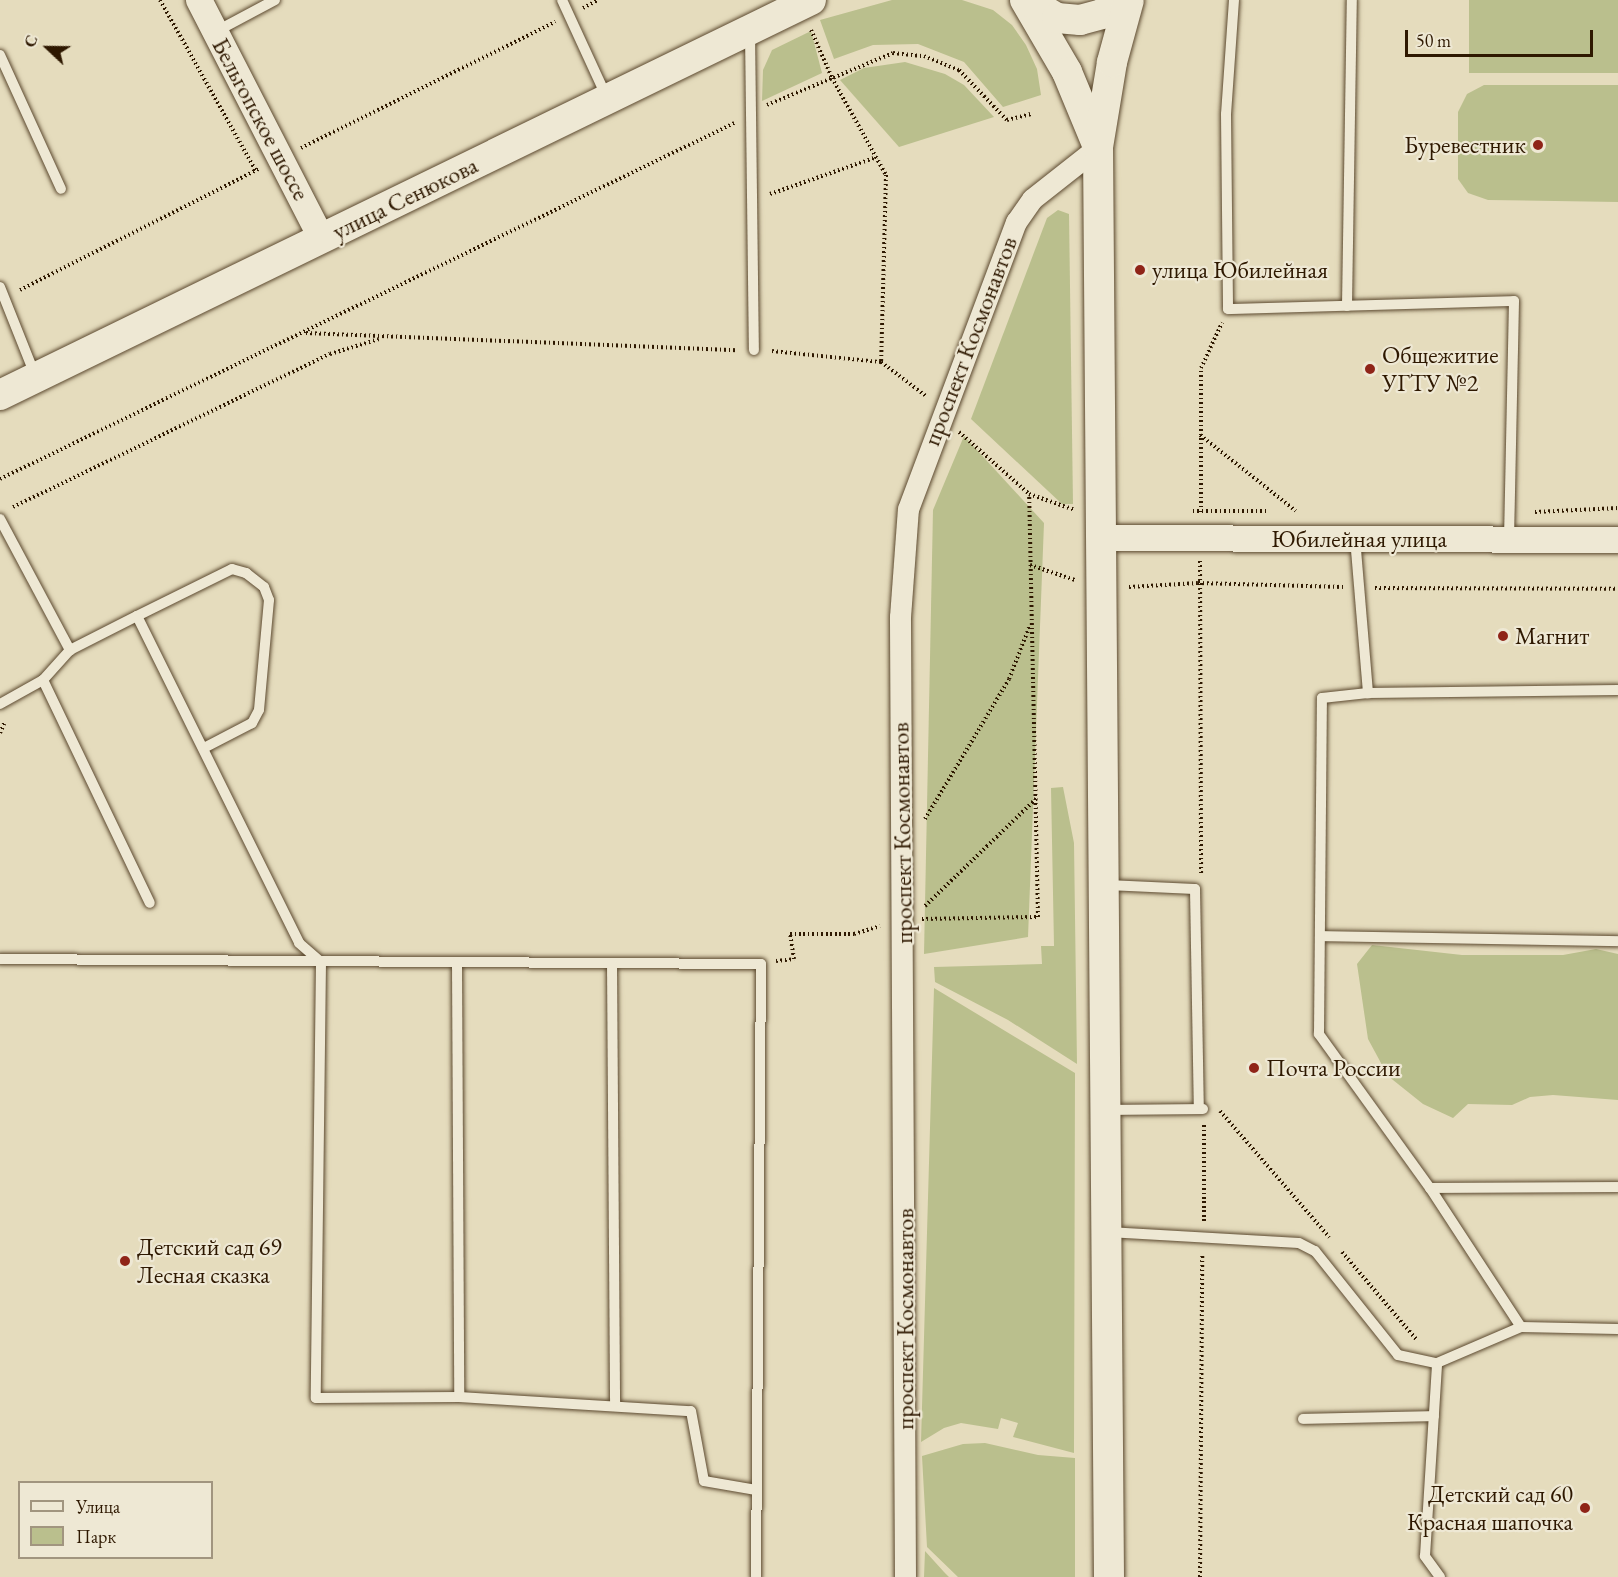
<!DOCTYPE html>
<html>
<head>
<meta charset="utf-8">
<style>
  body { margin:0 }
  #map { position:relative; width:1618px; height:1577px; overflow:hidden; background:#e5dcbd; font-family:"EB Garamond",serif }
  div>[style] { position:absolute }
  .green>* { inset:0; background:#babf8d; transform-origin:0 0 }
  .path>* { height:4px; margin-top:-2px; transform-origin:0; background:repeating-linear-gradient(90deg,#2e1800 0 1.5px,transparent 0 4.5px) }
  .roads { filter:drop-shadow(0 0 2px #5c492f) drop-shadow(0 0 2px #5c492f) }
  .service>* { height:10px; margin:-5px; padding:0 5px; transform-origin:5px; border-radius:5px; background:#eee8d4 }
  .minor>* { height:21px; margin:-10.5px; padding:0 10.5px; transform-origin:10.5px; border-radius:10.5px; background:#eee8d4 }
  .tertiary>* { height:26px; margin:-13px; padding:0 13px; transform-origin:13px; border-radius:13px; background:#eee8d4 }
  .secondary>* { height:30px; margin:-15px; padding:0 15px; transform-origin:15px; border-radius:15px; background:#eee8d4 }
  .dots>* { width:16px; height:16px; translate:-50% -50%; box-sizing:border-box; border:3px solid #eee8d4; border-radius:50% }
  span { translate:-50% -50%; white-space:nowrap; text-align:center; line-height:1.15; -webkit-text-stroke:4.5px #eee8d4; paint-order:stroke }
  .street-label { font-size:24px; color:#2e1800 }
  .poi-label { font-size:24px; color:#2e1800 }
  .right { translate:-100% -50%; text-align:right }
  .left { translate:0 -50%; text-align:left }
  .legend { position:absolute; left:18px; top:1481px; width:195px; height:78px; box-sizing:border-box; background:#eee8d4; border:2px solid #a1957f; margin:0; padding:8px 10px; list-style:none; font-size:18px; color:#2e1800 }
  .legend li { display:flex; align-items:center; gap:12px; height:30px }
  .legend b { width:30px; border:2px solid #a1957f }
  .north { position:absolute; left:18px; top:18px; width:60px; height:60px; -webkit-text-stroke:4px #eee8d4; paint-order:stroke; rotate:292deg; font-size:16px; font-weight:700; line-height:24px; text-align:center; color:#2e1800 }
  .north::after { content:''; display:block; margin:auto; width:21px; height:27px; background:#2e1800; clip-path:polygon(50% 0,100% 100%,50% 72%,0 100%) }
  .scale { position:absolute; left:1405px; top:30px; width:188px; height:27px; box-sizing:border-box; border:3px solid #2e1800; border-top:0; padding-left:8px; font-size:18px; line-height:21px; white-space:nowrap; color:#2e1800; -webkit-text-stroke:4px #eee8d4; paint-order:stroke }
</style>
</head>
<body>
<div id="map">
  <div class="green">
    <div style="clip-path:polygon(892px 0,962px 0,993px 10px,1012px 25px,1026px 45px,1037px 69px,1041px 95px,1003px 107px,964px 62px,918px 44px,873px 45px,834px 59px,820px 20px)"></div>
    <div style="left:1469px;top:0;width:149px;height:73px"></div>
    <div style="clip-path:polygon(811px 31px,822px 73px,762px 101px,763px 70px,772px 50px)"></div>
    <div style="clip-path:polygon(905px 62px,945px 74px,964px 85px,994px 117px,899px 147px,840px 80px,864px 68px)"></div>
    <div style="clip-path:polygon(1484px 85px,1618px 85px,1618px 202px,1488px 200px,1468px 193px,1458px 179px,1458px 112px,1467px 94px)"></div>
    <div style="clip-path:polygon(1058px 210px,1069px 214px,1073px 504px,1062px 504px,971px 419px,1047px 218px)"></div>
    <div style="clip-path:polygon(964px 436px,1044px 523px,1028px 937px,924px 954px,933px 510px)"></div>
    <div style="clip-path:polygon(1063px 787px,1074px 843px,1077px 1064px,1008px 1020px,935px 982px,934px 967px,1042px 964px,1041px 946px,1054px 946px,1051px 788px)"></div>
    <div style="clip-path:polygon(1372px 945px,1462px 955px,1563px 955px,1596px 949px,1618px 954px,1618px 1100px,1553px 1095px,1530px 1097px,1512px 1105px,1468px 1104px,1453px 1118px,1423px 1104px,1388px 1076px,1368px 1039px,1357px 964px)"></div>
    <div style="clip-path:polygon(934px 988px,1075px 1073px,1074px 1453px,1013px 1437px,1018px 1423px,1001px 1418px,998px 1429px,961px 1423px,944px 1428px,921px 1442px)"></div>
    <div style="clip-path:polygon(985px 1443px,1038px 1455px,1075px 1458px,1075px 1577px,958px 1577px,927px 1547px,922px 1456px,963px 1444px)"></div>
    <div style="clip-path:polygon(925px 1551px,944px 1572px,949px 1577px,924px 1577px)"></div>
  </div>
  <div class="path">
    <div style="left:160px;top:0;width:196px;rotate:60.7deg"></div>
    <div style="left:583px;top:8px;width:17px;rotate:-28deg"></div>
    <div style="left:811px;top:30px;width:52px;rotate:66.4deg"></div>
    <div style="left:832px;top:78px;width:111px;rotate:60.9deg"></div>
    <div style="left:886px;top:175px;width:187px;rotate:91.5deg"></div>
    <div style="left:767px;top:105px;width:136px;rotate:-22.4deg"></div>
    <div style="left:893px;top:53px;width:31px;rotate:6deg"></div>
    <div style="left:924px;top:56px;width:38px;rotate:22deg"></div>
    <div style="left:959px;top:70px;width:69px;rotate:46.2deg"></div>
    <div style="left:1007px;top:120px;width:25px;rotate:-14deg"></div>
    <div style="left:301px;top:148px;width:284px;rotate:-26.4deg"></div>
    <div style="left:770px;top:194px;width:113px;rotate:-19.1deg"></div>
    <div style="left:20px;top:290px;width:268px;rotate:-26.9deg"></div>
    <div style="left:306px;top:333px;width:431px;rotate:2.3deg"></div>
    <div style="left:772px;top:351px;width:110px;rotate:5.8deg"></div>
    <div style="left:881px;top:362px;width:56px;rotate:37.1deg"></div>
    <div style="left:959px;top:432px;width:94px;rotate:41.5deg"></div>
    <div style="left:1029px;top:494px;width:49px;rotate:19.2deg"></div>
    <div style="left:1200px;top:435px;width:122px;rotate:38.4deg"></div>
    <div style="left:0;top:479px;width:816px;rotate:-25.87deg"></div>
    <div style="left:13px;top:507px;width:352px;rotate:-25.8deg"></div>
    <div style="left:330px;top:354px;width:51px;rotate:-17deg"></div>
    <div style="left:1193px;top:511px;width:76px"></div>
    <div style="left:1201px;top:512px;width:144px;rotate:-90deg"></div>
    <div style="left:1201px;top:368px;width:50px;rotate:-65deg"></div>
    <div style="left:1535px;top:512px;width:83px;rotate:-2.8deg"></div>
    <div style="left:1200px;top:561px;width:313px;rotate:89.8deg"></div>
    <div style="left:1030px;top:565px;width:47px;rotate:18.4deg"></div>
    <div style="left:1129px;top:587px;width:69px;rotate:-3.3deg"></div>
    <div style="left:1198px;top:583px;width:145px;rotate:1.6deg"></div>
    <div style="left:1375px;top:588px;width:243px;rotate:0.2deg"></div>
    <div style="left:0;top:733px;width:13px;rotate:-67deg"></div>
    <div style="left:925px;top:819px;width:163px;rotate:-59deg"></div>
    <div style="left:1009px;top:679px;width:58px;rotate:-68.7deg"></div>
    <div style="left:925px;top:906px;width:157px;rotate:-44deg"></div>
    <div style="left:922px;top:919px;width:116px;rotate:-1deg"></div>
    <div style="left:1038px;top:917px;width:422px;rotate:-91.2deg"></div>
    <div style="left:776px;top:961px;width:18px;rotate:-6deg"></div>
    <div style="left:794px;top:959px;width:25px;rotate:-99deg"></div>
    <div style="left:790px;top:934px;width:64px"></div>
    <div style="left:854px;top:934px;width:27px;rotate:-17deg"></div>
    <div style="left:1220px;top:1111px;width:167px;rotate:49.1deg"></div>
    <div style="left:1204px;top:1125px;width:97px;rotate:90deg"></div>
    <div style="left:1342px;top:1252px;width:116px;rotate:49.6deg"></div>
    <div style="left:1200px;top:1577px;width:323px;rotate:-89.6deg"></div>
  </div>
  <div class="roads">
    <div class="service">
      <div style="left:562px;top:0;width:108px;rotate:65.3deg"></div>
      <div style="left:1234px;top:0;width:114px;rotate:94deg"></div>
      <div style="left:1226px;top:114px;width:195px;rotate:89.4deg"></div>
      <div style="left:1228px;top:309px;width:286px;rotate:-1.6deg"></div>
      <div style="left:1514px;top:301px;width:238px;rotate:91.2deg"></div>
      <div style="left:215px;top:32px;width:68px;rotate:-28.1deg"></div>
      <div style="left:750px;top:32px;width:318px;rotate:89.3deg"></div>
      <div style="left:0;top:55px;width:147px;rotate:65.5deg"></div>
      <div style="left:0;top:287px;width:95px;rotate:68.3deg"></div>
      <div style="left:1347px;top:306px;width:306px;rotate:-89.1deg"></div>
      <div style="left:0;top:519px;width:149px;rotate:61.9deg"></div>
      <div style="left:1355px;top:538px;width:156px;rotate:85.2deg"></div>
      <div style="left:137px;top:616px;width:106px;rotate:-26.3deg"></div>
      <div style="left:232px;top:569px;width:15px;rotate:16deg"></div>
      <div style="left:246px;top:573px;width:23px;rotate:38deg"></div>
      <div style="left:264px;top:587px;width:14px;rotate:69deg"></div>
      <div style="left:269px;top:600px;width:110px;rotate:95.2deg"></div>
      <div style="left:259px;top:710px;width:15px;rotate:118deg"></div>
      <div style="left:252px;top:723px;width:54px;rotate:152.5deg"></div>
      <div style="left:43px;top:680px;width:247px;rotate:64.4deg"></div>
      <div style="left:0;top:704px;width:49px;rotate:-29.2deg"></div>
      <div style="left:43px;top:680px;width:40px;rotate:-48deg"></div>
      <div style="left:70px;top:650px;width:75px;rotate:-26.9deg"></div>
      <div style="left:137px;top:616px;width:365px;rotate:63.6deg"></div>
      <div style="left:299px;top:943px;width:29px;rotate:41deg"></div>
      <div style="left:321px;top:962px;width:436px;rotate:90.7deg"></div>
      <div style="left:316px;top:1398px;width:143px;rotate:-0.4deg"></div>
      <div style="left:459px;top:1397px;width:232px;rotate:3.5deg"></div>
      <div style="left:691px;top:1411px;width:71px;rotate:79.5deg"></div>
      <div style="left:704px;top:1481px;width:53px;rotate:9.8deg"></div>
      <div style="left:1107px;top:885px;width:88px;rotate:2.6deg"></div>
      <div style="left:1195px;top:889px;width:220px;rotate:89deg"></div>
      <div style="left:1320px;top:936px;width:298px;rotate:1deg"></div>
      <div style="left:0;top:959px;width:761px;rotate:0.38deg"></div>
      <div style="left:761px;top:964px;width:613px;rotate:90.47deg"></div>
      <div style="left:457px;top:963px;width:434px;rotate:89.7deg"></div>
      <div style="left:612px;top:963px;width:441px;rotate:89.6deg"></div>
      <div style="left:1108px;top:1110px;width:95px;rotate:-0.6deg"></div>
      <div style="left:1430px;top:1188px;width:188px;rotate:-0.3deg"></div>
      <div style="left:1108px;top:1232px;width:191px;rotate:3.3deg"></div>
      <div style="left:1299px;top:1243px;width:18px;rotate:27deg"></div>
      <div style="left:1315px;top:1251px;width:133px;rotate:51.4deg"></div>
      <div style="left:1398px;top:1355px;width:40px;rotate:12deg"></div>
      <div style="left:1521px;top:1327px;width:166px;rotate:-123.2deg"></div>
      <div style="left:1430px;top:1188px;width:190px;rotate:-125.8deg"></div>
      <div style="left:1319px;top:1034px;width:336px;rotate:-89.5deg"></div>
      <div style="left:1322px;top:698px;width:46px;rotate:-6.2deg"></div>
      <div style="left:1368px;top:693px;width:250px;rotate:-0.7deg"></div>
      <div style="left:1303px;top:1419px;width:131px;rotate:-1.3deg"></div>
      <div style="left:1440px;top:1577px;width:26px;rotate:-126deg"></div>
      <div style="left:1425px;top:1556px;width:193px;rotate:-86.4deg"></div>
      <div style="left:1437px;top:1363px;width:91px;rotate:-23.2deg"></div>
      <div style="left:1521px;top:1327px;width:97px;rotate:1.2deg"></div>
    </div>
    <div class="minor">
      <div style="left:905px;top:1577px;width:960px;rotate:-90.3deg"></div>
      <div style="left:900px;top:617px;width:108px;rotate:-85.8deg"></div>
      <div style="left:908px;top:509px;width:307px;rotate:-69.4deg"></div>
      <div style="left:1016px;top:222px;width:28px;rotate:-55deg"></div>
      <div style="left:1032px;top:199px;width:84px;rotate:-38.2deg"></div>
    </div>
    <div class="tertiary">
      <div style="left:199px;top:0;width:269px;rotate:62.8deg"></div>
      <div style="left:1100px;top:538px;width:518px;rotate:0.22deg"></div>
    </div>
    <div class="secondary">
      <div style="left:1025px;top:0;width:83px;rotate:59.7deg"></div>
      <div style="left:1067px;top:72px;width:81px;rotate:67.5deg"></div>
      <div style="left:1027px;top:0;width:35px;rotate:31deg"></div>
      <div style="left:1057px;top:18px;width:23px;rotate:5deg"></div>
      <div style="left:1080px;top:20px;width:23px;rotate:-15deg"></div>
      <div style="left:1102px;top:14px;width:24px;rotate:-35deg"></div>
      <div style="left:0;top:395px;width:902px;rotate:-25.97deg"></div>
      <div style="left:1109px;top:1577px;width:1430px;rotate:-90.44deg"></div>
      <div style="left:1098px;top:147px;width:86px;rotate:-80.6deg"></div>
      <div style="left:1112px;top:62px;width:64px;rotate:-74.7deg"></div>
    </div>
  </div>
  <div class="dots">
    <div style="left:1538px;top:145px;background:#8f2418"></div>
    <div style="left:1140px;top:270px;background:#8f2418"></div>
    <div style="left:1370px;top:369px;background:#8f2418"></div>
    <div style="left:1503px;top:636px;background:#8f2418"></div>
    <div style="left:1254px;top:1068px;background:#8f2418"></div>
    <div style="left:125px;top:1261px;background:#8f2418"></div>
    <div style="left:1585px;top:1508px;background:#8f2418"></div>
  </div>
  <div class="street-label">
    <span style="left:261px;top:119px;rotate:62deg">Бельгопское шоссе</span>
    <span style="left:405px;top:198px;rotate:-26deg">улица Сенюкова</span>
    <span style="left:970px;top:341px;rotate:-69deg">проспект Космонавтов</span>
    <span style="left:1359px;top:539px">Юбилейная улица</span>
    <span style="left:902px;top:833px;rotate:-91deg">проспект Космонавтов</span>
    <span style="left:905px;top:1319px;rotate:-90deg">проспект Космонавтов</span>
  </div>
  <div class="poi-label">
    <span class="right" style="left:1526px;top:145px">Буревестник</span>
    <span class="left" style="left:1152px;top:270px">улица Юбилейная</span>
    <span class="left" style="left:1382px;top:369px">Общежитие<br>УГТУ №2</span>
    <span class="left" style="left:1515px;top:636px">Магнит</span>
    <span class="left" style="left:1266px;top:1068px">Почта России</span>
    <span class="left" style="left:137px;top:1261px">Детский сад 69<br>Лесная сказка</span>
    <span class="right" style="left:1573px;top:1508px">Детский сад 60<br>Красная шапочка</span>
  </div>
  <ul class="legend">
  <li><b style="height:8px;background:#eee8d4"></b>Улица</li>
  <li><b style="height:16px;background:#babf8d"></b>Парк</li>
  </ul>
  <div class="north">С</div>
  <div class="scale">50 m</div>
</div>
</body>
</html>
